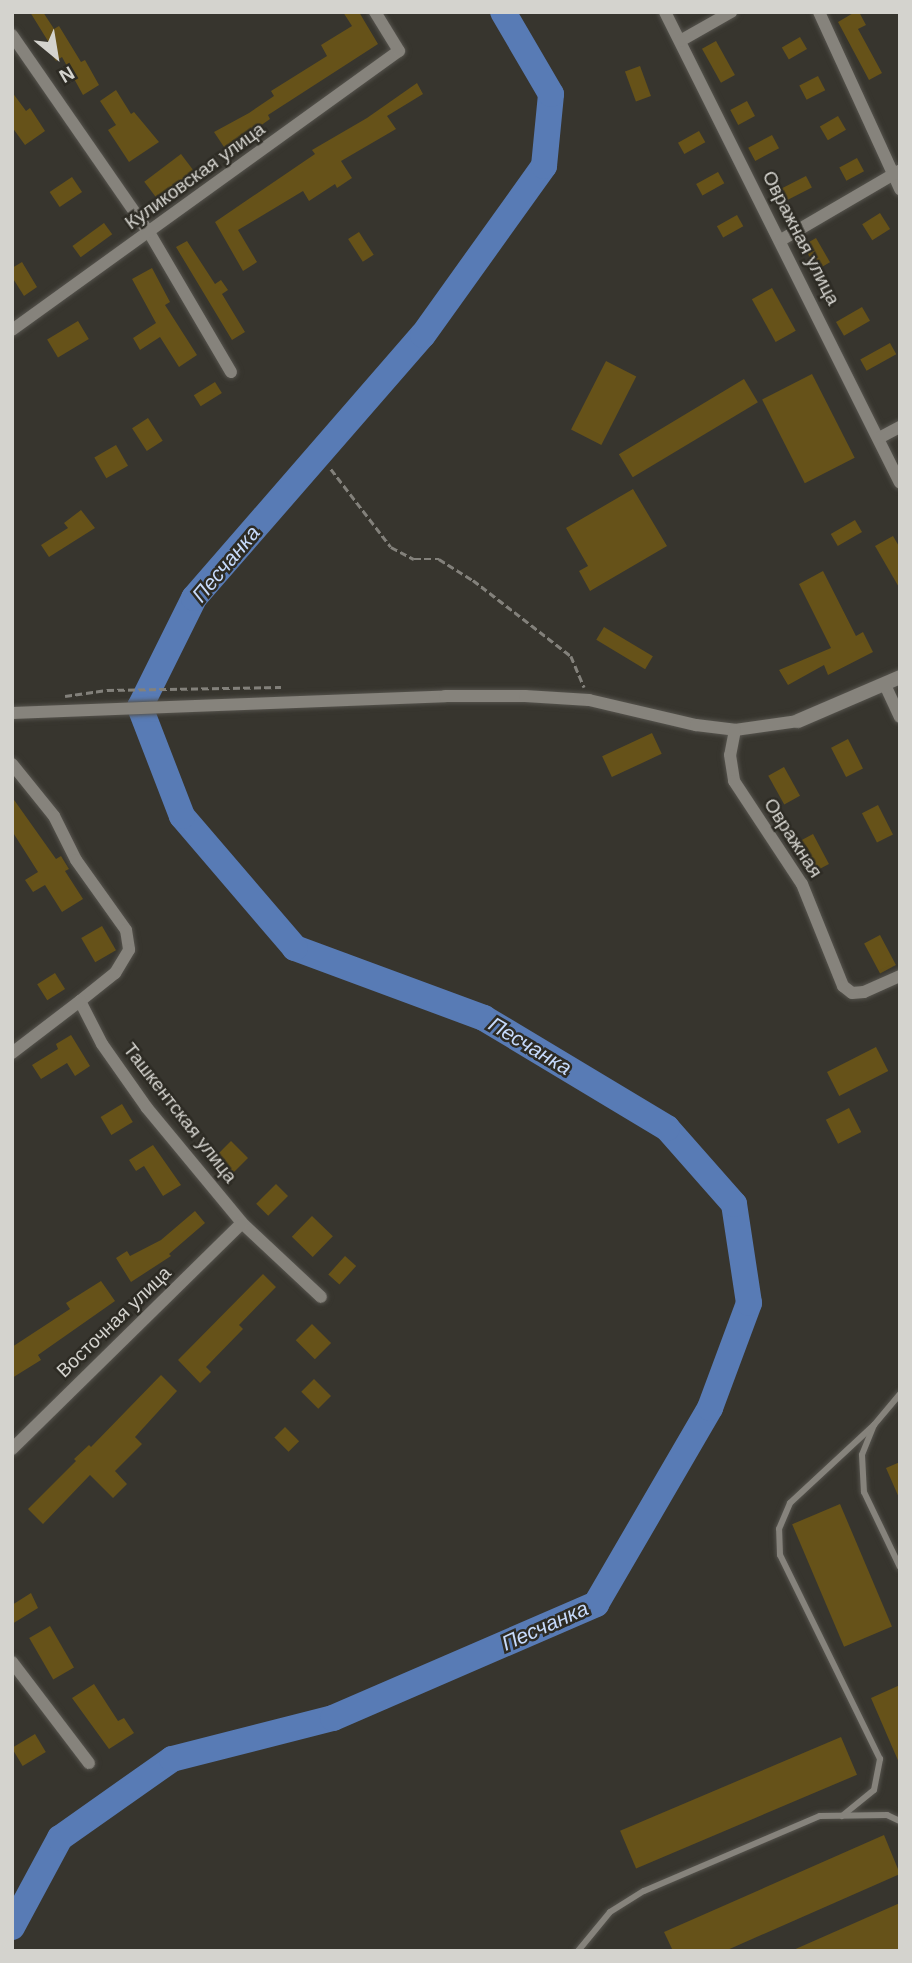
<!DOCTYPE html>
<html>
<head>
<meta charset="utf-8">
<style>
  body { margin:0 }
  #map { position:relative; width:912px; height:1963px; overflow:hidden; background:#37352e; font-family:Helvetica,sans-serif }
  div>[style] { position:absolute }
  .river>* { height:26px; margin:-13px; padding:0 13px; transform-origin:13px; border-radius:13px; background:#587bb5 }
  .building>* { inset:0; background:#665219; transform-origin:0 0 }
  .path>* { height:2.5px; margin-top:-1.25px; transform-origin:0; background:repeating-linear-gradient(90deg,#83817b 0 7px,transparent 0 10.5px) }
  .roads { filter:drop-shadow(0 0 2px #55534d) drop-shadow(0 0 2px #55534d) }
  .service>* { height:6px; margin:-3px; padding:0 3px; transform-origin:3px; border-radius:3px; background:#86837c }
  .minor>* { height:12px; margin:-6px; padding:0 6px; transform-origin:6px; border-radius:6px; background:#86837c }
  .tertiary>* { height:14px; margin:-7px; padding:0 7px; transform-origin:7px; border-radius:7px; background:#86837c }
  span { translate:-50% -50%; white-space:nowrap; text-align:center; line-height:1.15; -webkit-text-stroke:5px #2d2b24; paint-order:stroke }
  .street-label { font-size:19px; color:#d4d3ce }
  .water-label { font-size:21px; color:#c6dafb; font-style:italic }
  .frame { position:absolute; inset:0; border:14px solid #d4d3ce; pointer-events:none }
  .north { position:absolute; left:21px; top:21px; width:70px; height:70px; -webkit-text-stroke:5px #2d2b24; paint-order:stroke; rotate:150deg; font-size:19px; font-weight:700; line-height:28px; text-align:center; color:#d4d3ce }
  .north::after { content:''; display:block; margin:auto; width:24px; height:32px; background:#d4d3ce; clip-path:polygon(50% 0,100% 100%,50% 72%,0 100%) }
</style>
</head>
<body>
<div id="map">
  <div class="river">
    <div style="left:12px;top:1927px;width:101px;rotate:-61.7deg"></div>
    <div style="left:60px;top:1838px;width:137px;rotate:-35.2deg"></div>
    <div style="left:172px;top:1759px;width:166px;rotate:-14.3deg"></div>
    <div style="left:333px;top:1718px;width:287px;rotate:-23.4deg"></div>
    <div style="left:596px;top:1604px;width:227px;rotate:-59.8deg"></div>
    <div style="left:710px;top:1408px;width:112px;rotate:-69.6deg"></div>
    <div style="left:749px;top:1303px;width:100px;rotate:-98.6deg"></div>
    <div style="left:734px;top:1204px;width:101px;rotate:-131.4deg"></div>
    <div style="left:667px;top:1128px;width:214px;rotate:-149deg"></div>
    <div style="left:484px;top:1018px;width:202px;rotate:-159.7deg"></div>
    <div style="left:295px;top:948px;width:174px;rotate:-130.6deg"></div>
    <div style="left:182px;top:816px;width:117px;rotate:-111.1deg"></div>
    <div style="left:140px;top:707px;width:122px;rotate:-63.6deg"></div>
    <div style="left:194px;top:598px;width:349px;rotate:-49deg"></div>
    <div style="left:423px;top:335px;width:208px;rotate:-54.4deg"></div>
    <div style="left:544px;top:166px;width:72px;rotate:-84.4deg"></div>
    <div style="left:551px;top:94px;width:95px;rotate:-120.3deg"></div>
  </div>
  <div class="building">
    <div style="clip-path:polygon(30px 12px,43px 12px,54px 29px,59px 26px,81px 62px,85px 60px,99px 85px,83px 95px,62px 57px,56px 61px,47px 48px,51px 46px)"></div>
    <div style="clip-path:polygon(343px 12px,359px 12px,378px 44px,268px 115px,270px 119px,226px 150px,214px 132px,249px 113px,274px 96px,271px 91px,327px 56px,321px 45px,352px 26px)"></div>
    <div style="clip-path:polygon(855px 12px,859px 12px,866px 25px,858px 29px,882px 73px,869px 80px,838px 22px)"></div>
    <div style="left:800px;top:37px;width:14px;height:21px;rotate:60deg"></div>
    <div style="left:716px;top:41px;width:39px;height:16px;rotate:61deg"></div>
    <div style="left:640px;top:66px;width:32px;height:16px;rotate:70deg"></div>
    <div style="left:818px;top:76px;width:16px;height:21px;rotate:63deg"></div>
    <div style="clip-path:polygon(417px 83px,423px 94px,387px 116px,396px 129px,341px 161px,352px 178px,337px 188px,335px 184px,309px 201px,303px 191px,238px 230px,257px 262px,243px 271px,215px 222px,315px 154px,312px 150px,367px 118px)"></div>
    <div style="clip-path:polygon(116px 90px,131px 114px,134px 112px,159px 142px,129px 162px,108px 130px,116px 125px,100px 101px)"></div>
    <div style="clip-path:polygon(12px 92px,26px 111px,30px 108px,45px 131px,25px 145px,12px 127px)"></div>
    <div style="left:747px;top:101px;width:17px;height:19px;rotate:62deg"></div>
    <div style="left:838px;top:116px;width:16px;height:21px;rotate:60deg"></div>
    <div style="left:699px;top:131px;width:13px;height:24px;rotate:61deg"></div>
    <div style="left:772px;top:135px;width:15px;height:27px;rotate:62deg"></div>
    <div style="left:181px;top:154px;width:21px;height:46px;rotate:53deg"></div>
    <div style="left:857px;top:158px;width:15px;height:20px;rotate:62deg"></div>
    <div style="left:718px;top:172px;width:13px;height:25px;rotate:61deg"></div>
    <div style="left:806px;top:176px;width:13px;height:33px;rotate:63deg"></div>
    <div style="left:72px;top:177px;width:18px;height:27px;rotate:56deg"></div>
    <div style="left:880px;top:213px;width:19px;height:21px;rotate:58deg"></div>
    <div style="left:737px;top:215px;width:13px;height:23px;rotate:61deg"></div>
    <div style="left:104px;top:223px;width:14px;height:39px;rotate:54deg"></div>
    <div style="left:359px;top:232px;width:27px;height:13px;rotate:57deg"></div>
    <div style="left:816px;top:238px;width:28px;height:15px;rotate:60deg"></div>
    <div style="clip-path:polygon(187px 241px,215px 284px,221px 280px,228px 290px,222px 294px,245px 332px,232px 340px,176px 247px)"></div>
    <div style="clip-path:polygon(22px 262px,37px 287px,24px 296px,12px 277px,12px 268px)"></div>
    <div style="clip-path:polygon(152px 268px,170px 302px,165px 305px,197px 355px,179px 367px,160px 337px,140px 350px,133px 338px,156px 323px,132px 279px)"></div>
    <div style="left:772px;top:288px;width:49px;height:23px;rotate:61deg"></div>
    <div style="left:862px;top:307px;width:16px;height:30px;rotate:60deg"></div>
    <div style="left:78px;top:321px;width:21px;height:36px;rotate:59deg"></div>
    <div style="left:890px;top:343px;width:13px;height:34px;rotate:61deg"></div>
    <div style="left:606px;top:361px;width:34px;height:77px;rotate:27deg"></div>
    <div style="left:812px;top:374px;width:94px;height:56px;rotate:63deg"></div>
    <div style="left:744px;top:379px;width:27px;height:146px;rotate:59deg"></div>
    <div style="left:215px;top:382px;width:13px;height:25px;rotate:58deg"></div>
    <div style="left:148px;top:418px;width:27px;height:19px;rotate:57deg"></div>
    <div style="left:116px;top:445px;width:24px;height:25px;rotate:60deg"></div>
    <div style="clip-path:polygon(633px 489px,667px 546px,590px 591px,579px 571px,588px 566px,566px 528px)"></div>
    <div style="clip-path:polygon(81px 510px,95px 528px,49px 557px,41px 545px,68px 528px,64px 523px)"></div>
    <div style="left:855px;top:520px;width:14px;height:28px;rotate:60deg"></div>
    <div style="clip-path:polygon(893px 536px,900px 548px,900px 589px,875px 546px)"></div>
    <div style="clip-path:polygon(823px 571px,856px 636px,863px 632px,873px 652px,828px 675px,824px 665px,788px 685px,779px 670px,831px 648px,799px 584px)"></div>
    <div style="left:604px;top:627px;width:57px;height:15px;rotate:31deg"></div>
    <div style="left:652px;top:733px;width:23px;height:55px;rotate:65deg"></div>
    <div style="left:848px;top:739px;width:33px;height:19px;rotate:63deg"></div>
    <div style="left:784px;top:767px;width:33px;height:18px;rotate:61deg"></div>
    <div style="clip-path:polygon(12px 797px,56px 859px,61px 856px,69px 869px,65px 871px,83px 899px,62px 912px,45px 885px,33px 892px,25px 880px,38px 872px,12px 831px)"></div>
    <div style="left:878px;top:805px;width:33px;height:18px;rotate:63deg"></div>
    <div style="left:813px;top:834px;width:34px;height:17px;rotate:62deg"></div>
    <div style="left:102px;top:926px;width:28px;height:24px;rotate:60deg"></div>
    <div style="left:880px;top:935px;width:34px;height:18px;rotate:62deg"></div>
    <div style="left:55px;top:973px;width:19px;height:21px;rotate:58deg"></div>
    <div style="clip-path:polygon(71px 1035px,90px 1066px,75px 1076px,67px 1063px,41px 1079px,32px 1065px,58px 1049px,56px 1044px)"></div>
    <div style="left:876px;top:1047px;width:27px;height:55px;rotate:63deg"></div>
    <div style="left:122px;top:1104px;width:21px;height:25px;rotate:59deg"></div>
    <div style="left:849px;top:1108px;width:27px;height:26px;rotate:63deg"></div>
    <div style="left:231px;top:1141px;width:24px;height:25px;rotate:45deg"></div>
    <div style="clip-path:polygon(153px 1145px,181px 1185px,163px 1196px,144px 1166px,136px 1171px,129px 1160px)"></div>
    <div style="left:276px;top:1184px;width:17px;height:28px;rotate:45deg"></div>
    <div style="clip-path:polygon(195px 1211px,205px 1223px,169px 1254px,171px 1256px,131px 1282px,116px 1258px,127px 1251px,130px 1256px,161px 1240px)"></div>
    <div style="left:312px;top:1216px;width:29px;height:29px;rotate:44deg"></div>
    <div style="left:345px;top:1256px;width:15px;height:25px;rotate:42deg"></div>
    <div style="clip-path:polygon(263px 1274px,276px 1287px,239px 1325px,243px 1329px,206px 1367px,211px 1372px,200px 1383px,178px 1360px)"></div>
    <div style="clip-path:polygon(101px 1281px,115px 1301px,38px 1355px,41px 1360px,12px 1378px,12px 1347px,70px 1309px,66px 1303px)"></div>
    <div style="left:312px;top:1324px;width:27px;height:23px;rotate:45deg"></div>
    <div style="clip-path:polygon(161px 1375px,177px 1391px,135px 1437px,142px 1444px,115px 1471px,127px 1484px,113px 1498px,90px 1475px,43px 1524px,28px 1509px,76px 1461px,74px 1459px,89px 1445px,91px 1447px)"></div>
    <div style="left:314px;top:1379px;width:24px;height:18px;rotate:45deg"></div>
    <div style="left:285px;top:1427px;width:20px;height:15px;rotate:45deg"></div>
    <div style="clip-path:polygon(900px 1462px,900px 1500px,886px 1468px)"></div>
    <div style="left:840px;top:1504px;width:133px;height:52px;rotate:67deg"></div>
    <div style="clip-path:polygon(31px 1593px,38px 1608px,12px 1624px,12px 1605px)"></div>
    <div style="left:50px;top:1626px;width:48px;height:24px;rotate:60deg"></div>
    <div style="clip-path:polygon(94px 1684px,118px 1721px,124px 1718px,134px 1733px,109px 1749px,72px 1698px)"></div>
    <div style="clip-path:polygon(900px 1685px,900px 1765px,871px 1698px)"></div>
    <div style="left:35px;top:1734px;width:21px;height:27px;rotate:59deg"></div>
    <div style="left:841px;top:1737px;width:41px;height:240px;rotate:67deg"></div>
    <div style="clip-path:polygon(884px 1835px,900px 1874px,725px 1951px,673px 1951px,664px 1932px)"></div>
    <div style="clip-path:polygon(900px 1903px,900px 1948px,894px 1951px,791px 1951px)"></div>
  </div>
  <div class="path">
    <div style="left:331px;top:469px;width:98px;rotate:52.4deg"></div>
    <div style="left:391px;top:547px;width:26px;rotate:28deg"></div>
    <div style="left:414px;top:559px;width:25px"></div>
    <div style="left:439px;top:559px;width:40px;rotate:32deg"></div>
    <div style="left:473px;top:580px;width:124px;rotate:37.8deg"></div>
    <div style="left:571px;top:656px;width:34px;rotate:67deg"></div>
    <div style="left:65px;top:696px;width:42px;rotate:-8.1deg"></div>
    <div style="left:107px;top:690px;width:174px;rotate:-1deg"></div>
  </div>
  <div class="roads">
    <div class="service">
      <div style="left:900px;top:1394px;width:40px;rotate:130deg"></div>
      <div style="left:874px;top:1425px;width:32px;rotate:112deg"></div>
      <div style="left:862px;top:1455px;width:37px;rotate:87deg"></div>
      <div style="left:864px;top:1492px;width:83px;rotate:64.4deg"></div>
      <div style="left:842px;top:1816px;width:41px;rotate:-39.1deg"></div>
      <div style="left:874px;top:1790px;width:32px;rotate:-79deg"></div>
      <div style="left:880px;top:1759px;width:227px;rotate:-116.1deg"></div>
      <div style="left:780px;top:1555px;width:26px;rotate:-92deg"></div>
      <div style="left:779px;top:1529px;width:28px;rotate:-67deg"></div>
      <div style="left:790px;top:1503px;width:115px;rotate:-42.9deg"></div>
      <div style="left:578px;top:1951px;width:50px;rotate:-50.6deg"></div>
      <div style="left:610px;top:1912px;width:40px;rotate:-32deg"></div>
      <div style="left:644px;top:1891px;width:191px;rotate:-23.1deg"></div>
      <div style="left:820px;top:1816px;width:67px;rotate:-0.9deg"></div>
      <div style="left:887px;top:1815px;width:14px;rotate:25deg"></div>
    </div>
    <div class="minor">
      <div style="left:665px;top:12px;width:526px;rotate:63.48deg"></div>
      <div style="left:819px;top:12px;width:195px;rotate:65.4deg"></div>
      <div style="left:12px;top:35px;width:242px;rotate:55.3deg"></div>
      <div style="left:150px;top:234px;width:160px;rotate:59.6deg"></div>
      <div style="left:680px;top:41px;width:59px;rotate:-29.6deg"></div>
      <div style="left:781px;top:240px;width:137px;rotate:-30.3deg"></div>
      <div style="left:12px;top:330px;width:477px;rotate:-35.8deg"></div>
      <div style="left:399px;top:51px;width:46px;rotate:-121.6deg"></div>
      <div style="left:879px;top:438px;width:24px;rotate:-28deg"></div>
      <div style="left:885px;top:685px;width:35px;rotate:65deg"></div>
      <div style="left:12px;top:713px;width:433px;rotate:-2.2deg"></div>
      <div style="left:445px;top:696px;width:80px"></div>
      <div style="left:525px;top:696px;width:64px;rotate:3.6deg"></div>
      <div style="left:589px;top:700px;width:110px;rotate:13.2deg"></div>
      <div style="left:696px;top:725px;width:39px;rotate:7deg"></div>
      <div style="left:735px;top:730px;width:64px;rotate:-8.1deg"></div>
      <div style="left:735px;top:730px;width:25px;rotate:101deg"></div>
      <div style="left:730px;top:755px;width:26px;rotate:81deg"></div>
      <div style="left:734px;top:781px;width:123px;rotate:56.6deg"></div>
      <div style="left:802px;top:884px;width:110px;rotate:68.1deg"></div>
      <div style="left:843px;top:986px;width:11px;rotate:38deg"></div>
      <div style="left:852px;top:993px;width:12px;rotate:-5deg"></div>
      <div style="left:864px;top:992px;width:39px;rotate:-24deg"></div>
      <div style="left:12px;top:764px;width:67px;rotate:51.1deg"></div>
      <div style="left:54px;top:816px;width:49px;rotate:63.4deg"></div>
      <div style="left:76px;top:860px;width:86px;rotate:54.5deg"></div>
      <div style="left:126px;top:930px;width:20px;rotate:81deg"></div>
      <div style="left:129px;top:950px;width:27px;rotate:121deg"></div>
      <div style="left:115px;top:973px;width:45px;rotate:141.3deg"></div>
      <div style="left:80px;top:1001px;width:48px;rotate:62.9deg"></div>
      <div style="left:102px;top:1044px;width:78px;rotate:54.9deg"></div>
      <div style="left:147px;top:1108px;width:149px;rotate:50.4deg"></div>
      <div style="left:242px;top:1223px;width:108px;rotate:43.1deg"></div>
      <div style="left:12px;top:1053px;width:86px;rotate:-37.4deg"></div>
      <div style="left:12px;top:1449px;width:322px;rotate:-44.5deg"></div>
      <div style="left:12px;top:1662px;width:127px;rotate:52.7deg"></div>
    </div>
    <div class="tertiary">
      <div style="left:798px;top:721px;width:111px;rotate:-23.3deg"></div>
    </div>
  </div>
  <div class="street-label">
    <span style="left:195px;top:176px;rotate:-36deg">Куликовская улица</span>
    <span style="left:801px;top:238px;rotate:63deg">Овражная улица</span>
    <span style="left:793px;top:838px;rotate:57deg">Овражная</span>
    <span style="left:180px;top:1113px;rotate:52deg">Ташкентская улица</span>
    <span style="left:114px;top:1322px;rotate:-44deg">Восточная улица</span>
  </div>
  <div class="water-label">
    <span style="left:226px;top:564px;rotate:-50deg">Песчанка</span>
    <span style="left:530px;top:1046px;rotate:31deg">Песчанка</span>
    <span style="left:545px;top:1626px;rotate:-24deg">Песчанка</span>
  </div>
  <div class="frame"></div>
  <div class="north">N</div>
</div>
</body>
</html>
